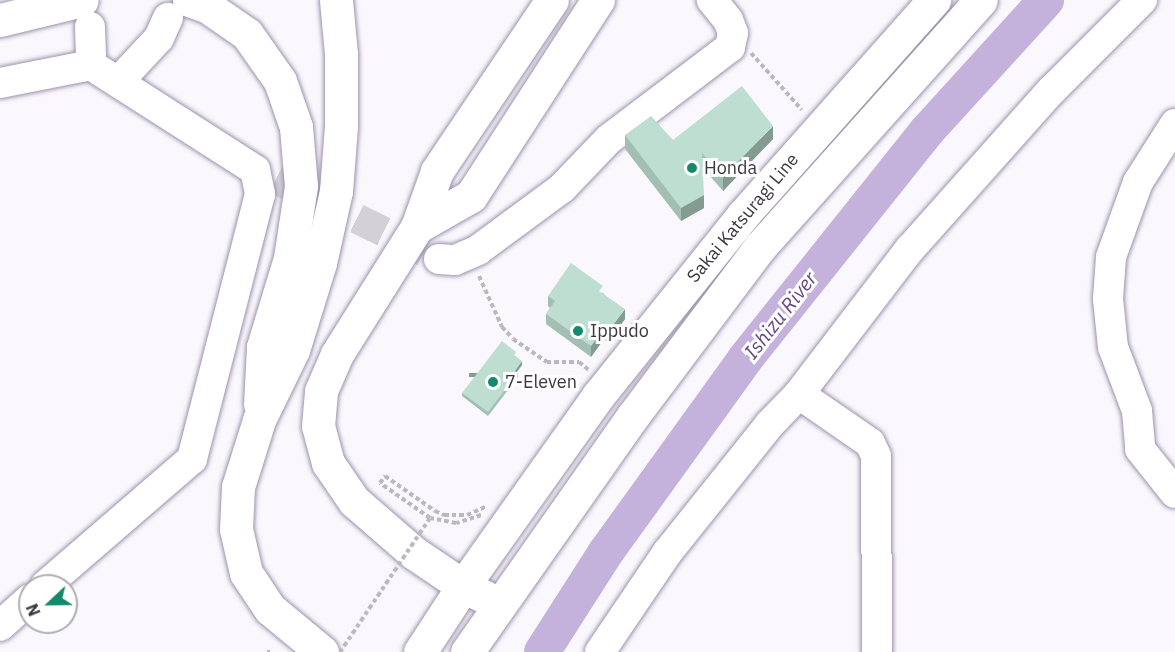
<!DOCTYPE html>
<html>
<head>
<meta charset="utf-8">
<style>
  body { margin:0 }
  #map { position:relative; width:1175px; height:652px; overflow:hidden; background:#faf7fd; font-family:"IBM Plex Sans",sans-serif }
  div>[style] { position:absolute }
  .river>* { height:36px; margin:-18px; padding:0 18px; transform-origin:18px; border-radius:18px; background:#c5b2dc }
  .minor-tunnel>* { height:30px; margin-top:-15px; transform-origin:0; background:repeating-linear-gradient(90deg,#d4d0d7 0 30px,transparent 0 45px) }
  .path>* { height:4px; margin-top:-2px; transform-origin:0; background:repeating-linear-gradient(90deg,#bcb8c0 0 4.5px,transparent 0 7.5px) }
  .roads { filter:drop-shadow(0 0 2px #9d92ac) drop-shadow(0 0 2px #9d92ac) }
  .minor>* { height:30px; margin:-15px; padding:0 15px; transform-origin:15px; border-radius:15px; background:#fff }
  .major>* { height:33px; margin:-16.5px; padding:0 16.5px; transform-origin:16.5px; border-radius:16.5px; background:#fff }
  .highway>* { height:33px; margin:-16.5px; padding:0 16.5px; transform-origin:16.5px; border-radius:16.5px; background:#fff }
  .path-bridge>* { height:4px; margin-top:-2px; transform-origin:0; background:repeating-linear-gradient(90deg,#bcb8c0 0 4.5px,transparent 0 7.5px) }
  .wall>* { inset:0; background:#a3bfb4 }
  .shaded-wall>* { inset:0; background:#849b92; transform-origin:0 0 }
  .building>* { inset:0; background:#bdded1 }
  .dots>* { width:16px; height:16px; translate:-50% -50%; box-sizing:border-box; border:3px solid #fff; border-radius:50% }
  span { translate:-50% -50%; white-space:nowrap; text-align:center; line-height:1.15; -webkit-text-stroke:6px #fff; paint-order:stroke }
  .poi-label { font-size:18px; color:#3b3641 }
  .left { translate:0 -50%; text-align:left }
  .street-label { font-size:18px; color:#3b3641 }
  .water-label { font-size:20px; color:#644980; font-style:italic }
  .north { position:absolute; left:18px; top:574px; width:60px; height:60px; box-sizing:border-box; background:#fff; border:2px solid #b1afb3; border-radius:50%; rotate:248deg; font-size:16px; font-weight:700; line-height:24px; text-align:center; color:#3b3641 }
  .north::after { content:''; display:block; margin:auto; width:21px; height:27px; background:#138a6c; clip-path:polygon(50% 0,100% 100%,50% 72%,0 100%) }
</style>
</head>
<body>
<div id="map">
  <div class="river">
    <div style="left:542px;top:652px;width:119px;rotate:-57.4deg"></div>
    <div style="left:606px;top:552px;width:238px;rotate:-54.2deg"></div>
    <div style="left:745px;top:359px;width:292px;rotate:-51.4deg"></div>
    <div style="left:927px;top:131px;width:177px;rotate:-47.7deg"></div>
  </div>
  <div class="minor-tunnel">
    <div style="left:276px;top:179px;width:182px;rotate:26.1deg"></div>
  </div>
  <div class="path">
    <div style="left:751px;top:53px;width:76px;rotate:48.2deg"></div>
    <div style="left:479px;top:276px;width:56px;rotate:65.7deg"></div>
    <div style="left:502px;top:327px;width:16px;rotate:47deg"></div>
    <div style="left:513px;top:339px;width:41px;rotate:34.1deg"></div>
    <div style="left:547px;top:362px;width:32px"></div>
    <div style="left:579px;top:362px;width:13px;rotate:39deg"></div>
    <div style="left:481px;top:515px;width:26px;rotate:162deg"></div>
    <div style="left:456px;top:523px;width:26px;rotate:-169deg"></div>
    <div style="left:430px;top:518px;width:61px;rotate:-145deg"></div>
    <div style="left:380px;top:483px;width:9px;rotate:-54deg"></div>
    <div style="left:385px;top:476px;width:61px;rotate:35deg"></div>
    <div style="left:435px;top:511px;width:10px;rotate:24deg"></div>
    <div style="left:444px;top:515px;width:23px"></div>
    <div style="left:467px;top:515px;width:22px;rotate:-24deg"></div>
    <div style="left:267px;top:652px;width:3px"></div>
  </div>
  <div class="roads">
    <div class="minor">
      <div style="left:90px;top:27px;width:38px;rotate:88deg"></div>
      <div style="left:118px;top:82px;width:60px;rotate:-47deg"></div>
      <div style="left:159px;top:38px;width:22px;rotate:-66deg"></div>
      <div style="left:0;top:83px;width:93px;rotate:-11.2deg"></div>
      <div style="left:91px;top:65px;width:195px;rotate:32.6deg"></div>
      <div style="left:255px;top:170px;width:25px;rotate:78deg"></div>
      <div style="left:260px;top:194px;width:274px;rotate:104.4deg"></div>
      <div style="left:192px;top:459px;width:194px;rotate:139.2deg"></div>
      <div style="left:1175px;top:124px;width:69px;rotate:122.5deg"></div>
      <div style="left:1138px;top:182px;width:80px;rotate:109.8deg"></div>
      <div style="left:1111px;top:257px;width:42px;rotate:94.1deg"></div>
      <div style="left:1108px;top:299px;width:48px;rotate:84.1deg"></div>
      <div style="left:1113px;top:347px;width:68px;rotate:69.4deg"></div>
      <div style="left:1137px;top:411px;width:38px;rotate:85deg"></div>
      <div style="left:1140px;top:449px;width:56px;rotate:51.5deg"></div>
      <div style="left:439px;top:259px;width:16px;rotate:4deg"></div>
      <div style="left:455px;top:260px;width:25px;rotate:-23deg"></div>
      <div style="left:478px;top:250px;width:104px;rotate:-36.4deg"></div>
      <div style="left:562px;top:188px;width:68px;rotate:-46.2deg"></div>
      <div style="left:609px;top:139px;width:152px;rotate:-37.2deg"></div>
      <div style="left:730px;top:47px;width:14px;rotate:-78deg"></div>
      <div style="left:733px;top:33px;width:14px;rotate:-111deg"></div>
      <div style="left:728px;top:20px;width:26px;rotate:-129deg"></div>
      <div style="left:799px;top:394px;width:86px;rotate:34.6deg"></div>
      <div style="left:870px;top:443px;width:14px;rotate:65deg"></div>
      <div style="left:876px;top:456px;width:196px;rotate:89.7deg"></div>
      <div style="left:0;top:626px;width:40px;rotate:-42deg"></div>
      <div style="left:600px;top:652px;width:120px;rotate:-55.9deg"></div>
      <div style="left:667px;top:553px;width:164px;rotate:-51.4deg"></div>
      <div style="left:769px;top:425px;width:43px;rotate:-45.9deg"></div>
      <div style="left:799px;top:394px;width:183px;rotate:-52.6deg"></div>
      <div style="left:910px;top:249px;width:212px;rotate:-48.3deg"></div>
      <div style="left:1051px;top:91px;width:129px;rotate:-45deg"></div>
    </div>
    <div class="major">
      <div style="left:420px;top:652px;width:79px;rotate:-56.9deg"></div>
      <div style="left:463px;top:586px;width:233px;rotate:-54.6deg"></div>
      <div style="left:598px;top:396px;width:232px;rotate:-51.3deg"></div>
      <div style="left:743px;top:215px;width:288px;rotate:-48.4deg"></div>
      <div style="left:467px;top:652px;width:289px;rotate:-54.9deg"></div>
      <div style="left:633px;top:416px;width:211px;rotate:-53.1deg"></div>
      <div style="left:760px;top:247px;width:331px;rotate:-48.2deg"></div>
    </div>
    <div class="highway">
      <div style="left:189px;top:0;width:20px;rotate:20deg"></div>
      <div style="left:208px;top:7px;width:47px;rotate:34.7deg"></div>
      <div style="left:247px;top:34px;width:57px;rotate:54.9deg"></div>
      <div style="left:280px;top:81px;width:49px;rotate:70.8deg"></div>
      <div style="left:296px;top:127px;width:59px;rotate:85.2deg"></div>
      <div style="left:301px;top:186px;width:73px;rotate:98.7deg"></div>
      <div style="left:290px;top:258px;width:93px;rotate:106.9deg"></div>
      <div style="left:263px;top:347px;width:57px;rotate:93deg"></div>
      <div style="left:0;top:20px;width:84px;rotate:-13.7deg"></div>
      <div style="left:417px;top:227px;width:62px;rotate:-29.9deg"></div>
      <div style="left:471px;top:196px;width:234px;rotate:-57.1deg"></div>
      <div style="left:499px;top:604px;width:40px;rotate:-153.4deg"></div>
      <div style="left:463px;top:586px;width:59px;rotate:-146deg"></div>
      <div style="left:414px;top:553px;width:79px;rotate:-139.1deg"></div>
      <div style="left:354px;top:501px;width:46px;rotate:-124.4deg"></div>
      <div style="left:328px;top:463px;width:38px;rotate:-105deg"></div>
      <div style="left:318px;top:426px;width:35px;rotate:-85deg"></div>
      <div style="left:321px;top:391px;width:40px;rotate:-66.6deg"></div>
      <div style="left:337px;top:354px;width:150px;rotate:-57.8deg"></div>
      <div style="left:417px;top:227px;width:59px;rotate:-70.3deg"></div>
      <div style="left:437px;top:171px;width:206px;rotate:-56.1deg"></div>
      <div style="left:322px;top:652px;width:67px;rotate:-140.4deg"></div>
      <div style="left:270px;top:609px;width:43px;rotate:-123.7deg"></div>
      <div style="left:246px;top:573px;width:45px;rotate:-102.8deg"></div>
      <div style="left:236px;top:529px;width:42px;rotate:-87.3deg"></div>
      <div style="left:238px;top:487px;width:70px;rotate:-72.6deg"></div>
      <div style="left:259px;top:420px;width:78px;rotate:-64.1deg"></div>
      <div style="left:293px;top:350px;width:91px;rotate:-72.8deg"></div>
      <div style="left:320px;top:263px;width:74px;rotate:-77.5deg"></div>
      <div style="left:336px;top:191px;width:65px;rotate:-85.6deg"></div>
      <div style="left:341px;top:126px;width:72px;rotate:-90deg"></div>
      <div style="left:341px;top:54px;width:54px;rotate:-95.3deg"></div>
    </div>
  </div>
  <div class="path-bridge">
    <div style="left:340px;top:652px;width:161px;rotate:-56.1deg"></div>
  </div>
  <div class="wall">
    <div style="clip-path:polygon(625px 135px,673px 140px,773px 139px,723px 191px,702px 167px,704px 208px,681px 221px,625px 149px)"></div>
    <div style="clip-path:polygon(603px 293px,625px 319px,608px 342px,604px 339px,591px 357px,546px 324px,546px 314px,550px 308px,548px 306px,548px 296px)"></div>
    <div style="clip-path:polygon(516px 356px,522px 365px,517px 372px,518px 377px,488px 416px,462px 396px,462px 393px)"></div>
  </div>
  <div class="shaded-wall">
    <div style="clip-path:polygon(773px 126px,773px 139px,723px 191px,723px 177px)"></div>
    <div style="clip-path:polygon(704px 195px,704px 208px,681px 221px,681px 208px)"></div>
    <div style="clip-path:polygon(625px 309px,625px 319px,608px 342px,608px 332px)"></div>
    <div style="clip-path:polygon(604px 329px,604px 339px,591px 357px,591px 346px)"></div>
    <div style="clip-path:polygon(522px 361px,522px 365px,515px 374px,515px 371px)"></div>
    <div style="left:518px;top:373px;width:4px;height:49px;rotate:90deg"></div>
  </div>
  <div class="building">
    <div style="clip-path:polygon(742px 86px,773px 126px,723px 177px,702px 153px,704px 195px,681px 208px,625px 135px,651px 116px,673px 140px)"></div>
    <div style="clip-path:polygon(571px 263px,603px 286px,599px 291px,625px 309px,608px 332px,604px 329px,591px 346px,546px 314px,555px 301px,548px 296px)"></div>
    <div style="clip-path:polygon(502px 341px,516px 352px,514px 355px,522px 361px,515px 371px,518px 373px,488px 412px,462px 393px)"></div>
  </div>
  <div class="dots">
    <div style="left:692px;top:168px;background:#138a6c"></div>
    <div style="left:578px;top:331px;background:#138a6c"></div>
    <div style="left:493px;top:382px;background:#138a6c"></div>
  </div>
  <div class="poi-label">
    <span class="left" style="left:704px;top:168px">Honda</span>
    <span class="left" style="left:590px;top:331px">Ippudo</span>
    <span class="left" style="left:505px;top:382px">7-Eleven</span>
  </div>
  <div class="street-label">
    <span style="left:743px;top:218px;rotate:-50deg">Sakai Katsuragi Line</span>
  </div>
  <div class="water-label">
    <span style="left:780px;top:315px;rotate:-52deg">Ishizu River</span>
  </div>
  <div class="north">N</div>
</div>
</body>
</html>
